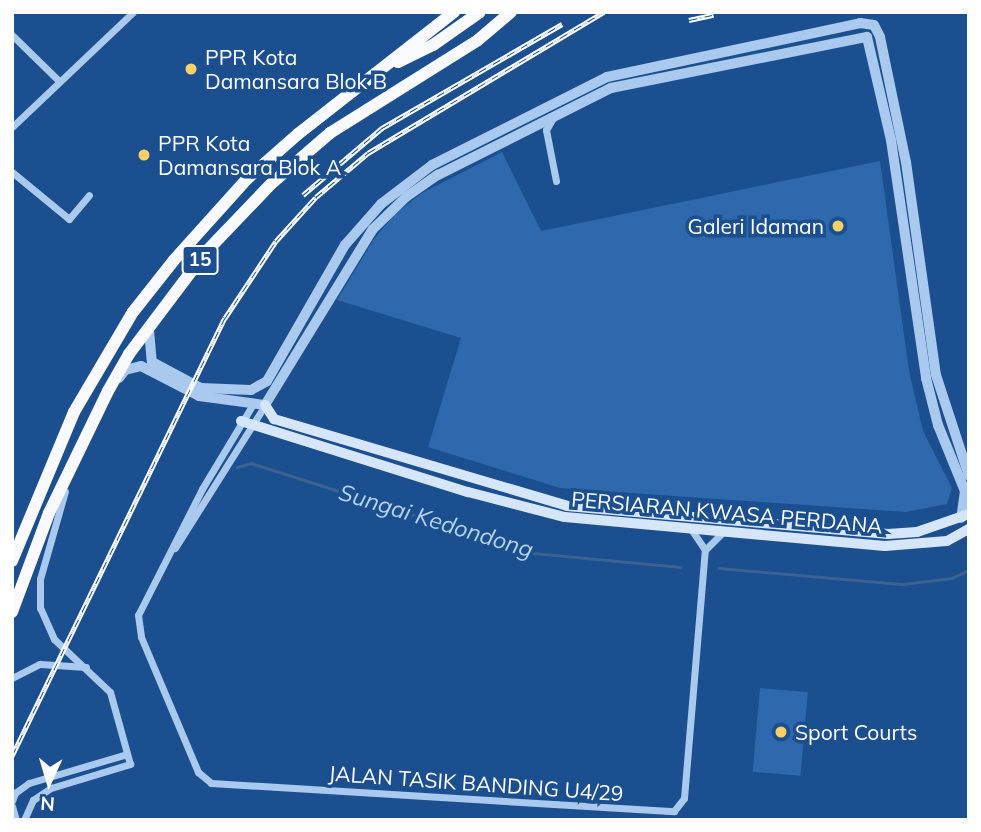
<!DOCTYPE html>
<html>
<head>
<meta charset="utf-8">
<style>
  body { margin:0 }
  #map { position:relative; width:981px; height:832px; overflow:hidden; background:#1b4f8f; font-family:Mulish,sans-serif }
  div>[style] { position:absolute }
  .green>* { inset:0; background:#2e69ad; transform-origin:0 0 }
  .stream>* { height:2.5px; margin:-1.25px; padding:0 1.25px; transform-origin:1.25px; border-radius:1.25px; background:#3c6290 }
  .minor>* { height:7px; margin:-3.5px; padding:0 3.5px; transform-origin:3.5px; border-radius:3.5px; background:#a9c9ee }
  .tertiary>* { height:10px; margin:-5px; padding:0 5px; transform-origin:5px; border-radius:5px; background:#a9c9ee }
  .secondary>* { height:10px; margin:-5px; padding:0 5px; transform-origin:5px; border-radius:5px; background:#d6e6fa }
  .trunk>* { height:12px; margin:-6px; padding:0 6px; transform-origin:6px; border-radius:6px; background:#f8faff }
  .rail>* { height:5px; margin-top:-2.5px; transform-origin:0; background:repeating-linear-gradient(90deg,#1b4f8f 0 8px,#fff 0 16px); box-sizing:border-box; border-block:2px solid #fff }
  .dots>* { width:19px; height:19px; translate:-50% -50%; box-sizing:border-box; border:4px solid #1b4f8f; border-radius:50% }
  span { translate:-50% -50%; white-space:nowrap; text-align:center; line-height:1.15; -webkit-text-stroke:7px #1b4f8f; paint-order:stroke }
  .shield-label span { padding:2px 5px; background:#1b4f8f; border:2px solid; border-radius:5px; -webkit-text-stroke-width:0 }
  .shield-label { font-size:19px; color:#fff; font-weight:700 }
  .poi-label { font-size:21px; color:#fff }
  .left { translate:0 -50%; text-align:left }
  .right { translate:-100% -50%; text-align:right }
  .street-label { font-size:21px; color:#fff }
  .water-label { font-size:23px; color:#b5d3f5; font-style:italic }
  .frame { position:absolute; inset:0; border:14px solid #fff; pointer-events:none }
  .north { position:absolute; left:14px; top:748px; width:70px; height:70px; -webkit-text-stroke:5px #1b4f8f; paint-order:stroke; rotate:184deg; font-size:19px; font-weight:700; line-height:28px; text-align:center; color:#fff }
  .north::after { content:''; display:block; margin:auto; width:24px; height:32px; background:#fff; clip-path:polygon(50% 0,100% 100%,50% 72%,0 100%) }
</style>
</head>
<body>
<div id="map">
  <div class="green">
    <div style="clip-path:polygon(502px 152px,541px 231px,880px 161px,909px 371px,923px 431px,952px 488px,947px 504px,906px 512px,560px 488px,428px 447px,461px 338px,337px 300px,374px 239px,395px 214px,422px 193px)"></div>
    <div style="left:760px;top:688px;width:48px;height:84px;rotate:5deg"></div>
  </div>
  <div class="stream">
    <div style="left:237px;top:467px;width:15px;rotate:-16deg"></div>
    <div style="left:251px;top:463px;width:296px;rotate:17.7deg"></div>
    <div style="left:533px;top:553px;width:148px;rotate:5.4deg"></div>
    <div style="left:719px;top:568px;width:185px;rotate:5deg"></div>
    <div style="left:903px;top:584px;width:49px;rotate:-7deg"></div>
    <div style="left:952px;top:578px;width:19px;rotate:-25deg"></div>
  </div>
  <div class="minor">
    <div style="left:12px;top:35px;width:64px;rotate:44.4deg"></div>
    <div style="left:553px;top:118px;width:14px;rotate:120deg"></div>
    <div style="left:546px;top:130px;width:52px;rotate:78.9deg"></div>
    <div style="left:12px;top:127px;width:167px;rotate:-43.5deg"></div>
    <div style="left:12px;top:172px;width:74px;rotate:39.5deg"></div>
    <div style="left:69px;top:219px;width:31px;rotate:-50deg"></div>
    <div style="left:253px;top:404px;width:99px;rotate:121deg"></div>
    <div style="left:202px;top:489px;width:141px;rotate:116.9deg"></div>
    <div style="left:138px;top:615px;width:22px;rotate:82deg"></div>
    <div style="left:141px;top:637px;width:147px;rotate:67.1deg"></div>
    <div style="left:198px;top:772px;width:17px;rotate:40deg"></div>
    <div style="left:211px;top:783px;width:464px;rotate:3.5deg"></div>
    <div style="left:674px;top:811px;width:16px;rotate:-52deg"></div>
    <div style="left:684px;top:798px;width:249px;rotate:-85.2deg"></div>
    <div style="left:705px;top:550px;width:24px;rotate:-45deg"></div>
    <div style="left:691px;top:529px;width:25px;rotate:56deg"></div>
    <div style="left:175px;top:548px;width:169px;rotate:-57.8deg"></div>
    <div style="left:12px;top:678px;width:31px;rotate:-27deg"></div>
    <div style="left:40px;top:664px;width:46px;rotate:3.7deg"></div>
    <div style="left:12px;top:801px;width:9px;rotate:-69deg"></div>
    <div style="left:15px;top:793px;width:17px;rotate:-36deg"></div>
    <div style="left:29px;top:783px;width:102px;rotate:-16.5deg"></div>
    <div style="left:12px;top:806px;width:15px;rotate:74deg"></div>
    <div style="left:24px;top:820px;width:22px;rotate:-66deg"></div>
    <div style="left:33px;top:800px;width:22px;rotate:-34deg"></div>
    <div style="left:51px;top:788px;width:83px;rotate:-16.9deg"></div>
    <div style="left:130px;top:764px;width:75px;rotate:-105.5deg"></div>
    <div style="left:110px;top:692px;width:77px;rotate:-136.6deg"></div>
    <div style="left:54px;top:639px;width:34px;rotate:-114deg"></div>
    <div style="left:40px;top:608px;width:29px;rotate:-90deg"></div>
    <div style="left:40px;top:579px;width:91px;rotate:-74.1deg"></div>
  </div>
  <div class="tertiary">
    <div style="left:874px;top:25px;width:13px;rotate:63deg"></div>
    <div style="left:880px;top:37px;width:128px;rotate:78.3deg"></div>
    <div style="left:906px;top:162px;width:215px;rotate:82deg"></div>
    <div style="left:936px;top:375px;width:106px;rotate:71.9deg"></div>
    <div style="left:867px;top:37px;width:106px;rotate:76.9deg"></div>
    <div style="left:891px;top:140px;width:241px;rotate:81.6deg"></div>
    <div style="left:926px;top:378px;width:49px;rotate:75.7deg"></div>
    <div style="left:938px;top:425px;width:71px;rotate:67.8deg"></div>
    <div style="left:965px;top:491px;width:27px;rotate:98deg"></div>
    <div style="left:149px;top:330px;width:32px;rotate:85deg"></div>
    <div style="left:152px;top:362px;width:55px;rotate:28deg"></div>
    <div style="left:201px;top:388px;width:50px;rotate:2.3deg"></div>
    <div style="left:251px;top:390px;width:18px;rotate:-29deg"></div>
    <div style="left:267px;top:381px;width:157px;rotate:-60.2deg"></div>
    <div style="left:345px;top:245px;width:55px;rotate:-48.7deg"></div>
    <div style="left:381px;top:204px;width:64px;rotate:-37.4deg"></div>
    <div style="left:432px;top:165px;width:196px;rotate:-26.7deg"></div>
    <div style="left:607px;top:77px;width:259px;rotate:-12deg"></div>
    <div style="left:860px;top:23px;width:14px;rotate:8deg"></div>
    <div style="left:119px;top:378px;width:10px;rotate:-53deg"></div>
    <div style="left:125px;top:370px;width:16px;rotate:-14deg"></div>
    <div style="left:141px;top:366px;width:65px;rotate:27.3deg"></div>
    <div style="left:199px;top:396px;width:67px;rotate:7.8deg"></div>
    <div style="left:265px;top:405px;width:206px;rotate:-58.5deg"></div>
    <div style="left:373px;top:229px;width:46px;rotate:-44.1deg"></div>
    <div style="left:406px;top:197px;width:39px;rotate:-35deg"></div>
    <div style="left:438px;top:175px;width:194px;rotate:-26.7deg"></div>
    <div style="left:611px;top:88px;width:261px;rotate:-11.3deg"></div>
  </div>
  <div class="secondary">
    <div style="left:265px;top:405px;width:17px;rotate:57deg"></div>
    <div style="left:274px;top:419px;width:306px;rotate:16.5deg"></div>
    <div style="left:567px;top:506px;width:322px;rotate:5deg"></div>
    <div style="left:888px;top:534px;width:29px;rotate:-4deg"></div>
    <div style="left:917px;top:532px;width:55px;rotate:-19.1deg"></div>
    <div style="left:241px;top:421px;width:238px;rotate:17.4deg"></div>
    <div style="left:468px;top:492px;width:100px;rotate:14.5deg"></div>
    <div style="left:565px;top:517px;width:321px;rotate:5.2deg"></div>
    <div style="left:885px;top:546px;width:62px;rotate:-4.6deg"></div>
    <div style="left:947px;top:541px;width:25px;rotate:-29deg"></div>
  </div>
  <div class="trunk">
    <div style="left:398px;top:62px;width:39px;rotate:-26deg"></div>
    <div style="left:433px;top:45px;width:57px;rotate:-35.1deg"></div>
    <div style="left:12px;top:561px;width:161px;rotate:-67.4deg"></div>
    <div style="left:74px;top:412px;width:116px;rotate:-59.5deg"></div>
    <div style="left:133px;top:312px;width:66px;rotate:-51.7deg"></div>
    <div style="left:174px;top:260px;width:109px;rotate:-48deg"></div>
    <div style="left:247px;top:179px;width:68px;rotate:-41.4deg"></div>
    <div style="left:298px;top:134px;width:198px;rotate:-38deg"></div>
    <div style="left:12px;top:612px;width:106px;rotate:-69.5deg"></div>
    <div style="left:49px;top:513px;width:136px;rotate:-64.2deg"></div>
    <div style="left:108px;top:391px;width:43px;rotate:-60.4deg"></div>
    <div style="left:129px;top:354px;width:126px;rotate:-53deg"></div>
    <div style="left:205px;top:253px;width:95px;rotate:-46.3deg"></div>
    <div style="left:271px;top:184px;width:78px;rotate:-40.8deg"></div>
    <div style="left:330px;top:133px;width:175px;rotate:-32.1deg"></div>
    <div style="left:478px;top:40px;width:43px;rotate:-40.3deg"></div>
  </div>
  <div class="rail">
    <div style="left:689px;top:20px;width:25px;rotate:-12deg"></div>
    <div style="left:303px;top:195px;width:104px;rotate:-40.3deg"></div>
    <div style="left:382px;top:128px;width:208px;rotate:-30deg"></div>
    <div style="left:12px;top:756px;width:487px;rotate:-64.1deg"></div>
    <div style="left:225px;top:318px;width:92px;rotate:-56.5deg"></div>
    <div style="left:276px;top:241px;width:59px;rotate:-47.7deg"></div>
    <div style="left:316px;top:197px;width:68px;rotate:-40.2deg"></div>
    <div style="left:368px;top:153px;width:275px;rotate:-30.9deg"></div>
  </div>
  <div class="dots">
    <div style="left:191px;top:69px;background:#ffd166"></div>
    <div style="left:144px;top:155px;background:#ffd166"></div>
    <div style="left:838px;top:226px;background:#ffd166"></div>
    <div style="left:781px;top:732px;background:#ffd166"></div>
  </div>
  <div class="shield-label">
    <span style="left:200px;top:260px">15</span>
  </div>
  <div class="poi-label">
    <span class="left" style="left:205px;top:69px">PPR Kota<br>Damansara Blok B</span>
    <span class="left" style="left:158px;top:155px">PPR Kota<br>Damansara Blok A</span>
    <span class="right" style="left:824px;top:226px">Galeri Idaman</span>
    <span class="left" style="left:795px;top:732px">Sport Courts</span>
  </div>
  <div class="street-label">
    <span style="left:727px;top:512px;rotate:5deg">PERSIARAN KWASA PERDANA</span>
    <span style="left:476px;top:783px;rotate:4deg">JALAN TASIK BANDING U4/29</span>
  </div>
  <div class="water-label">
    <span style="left:436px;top:521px;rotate:17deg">Sungai Kedondong</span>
  </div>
  <div class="frame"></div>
  <div class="north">N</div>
</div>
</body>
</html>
